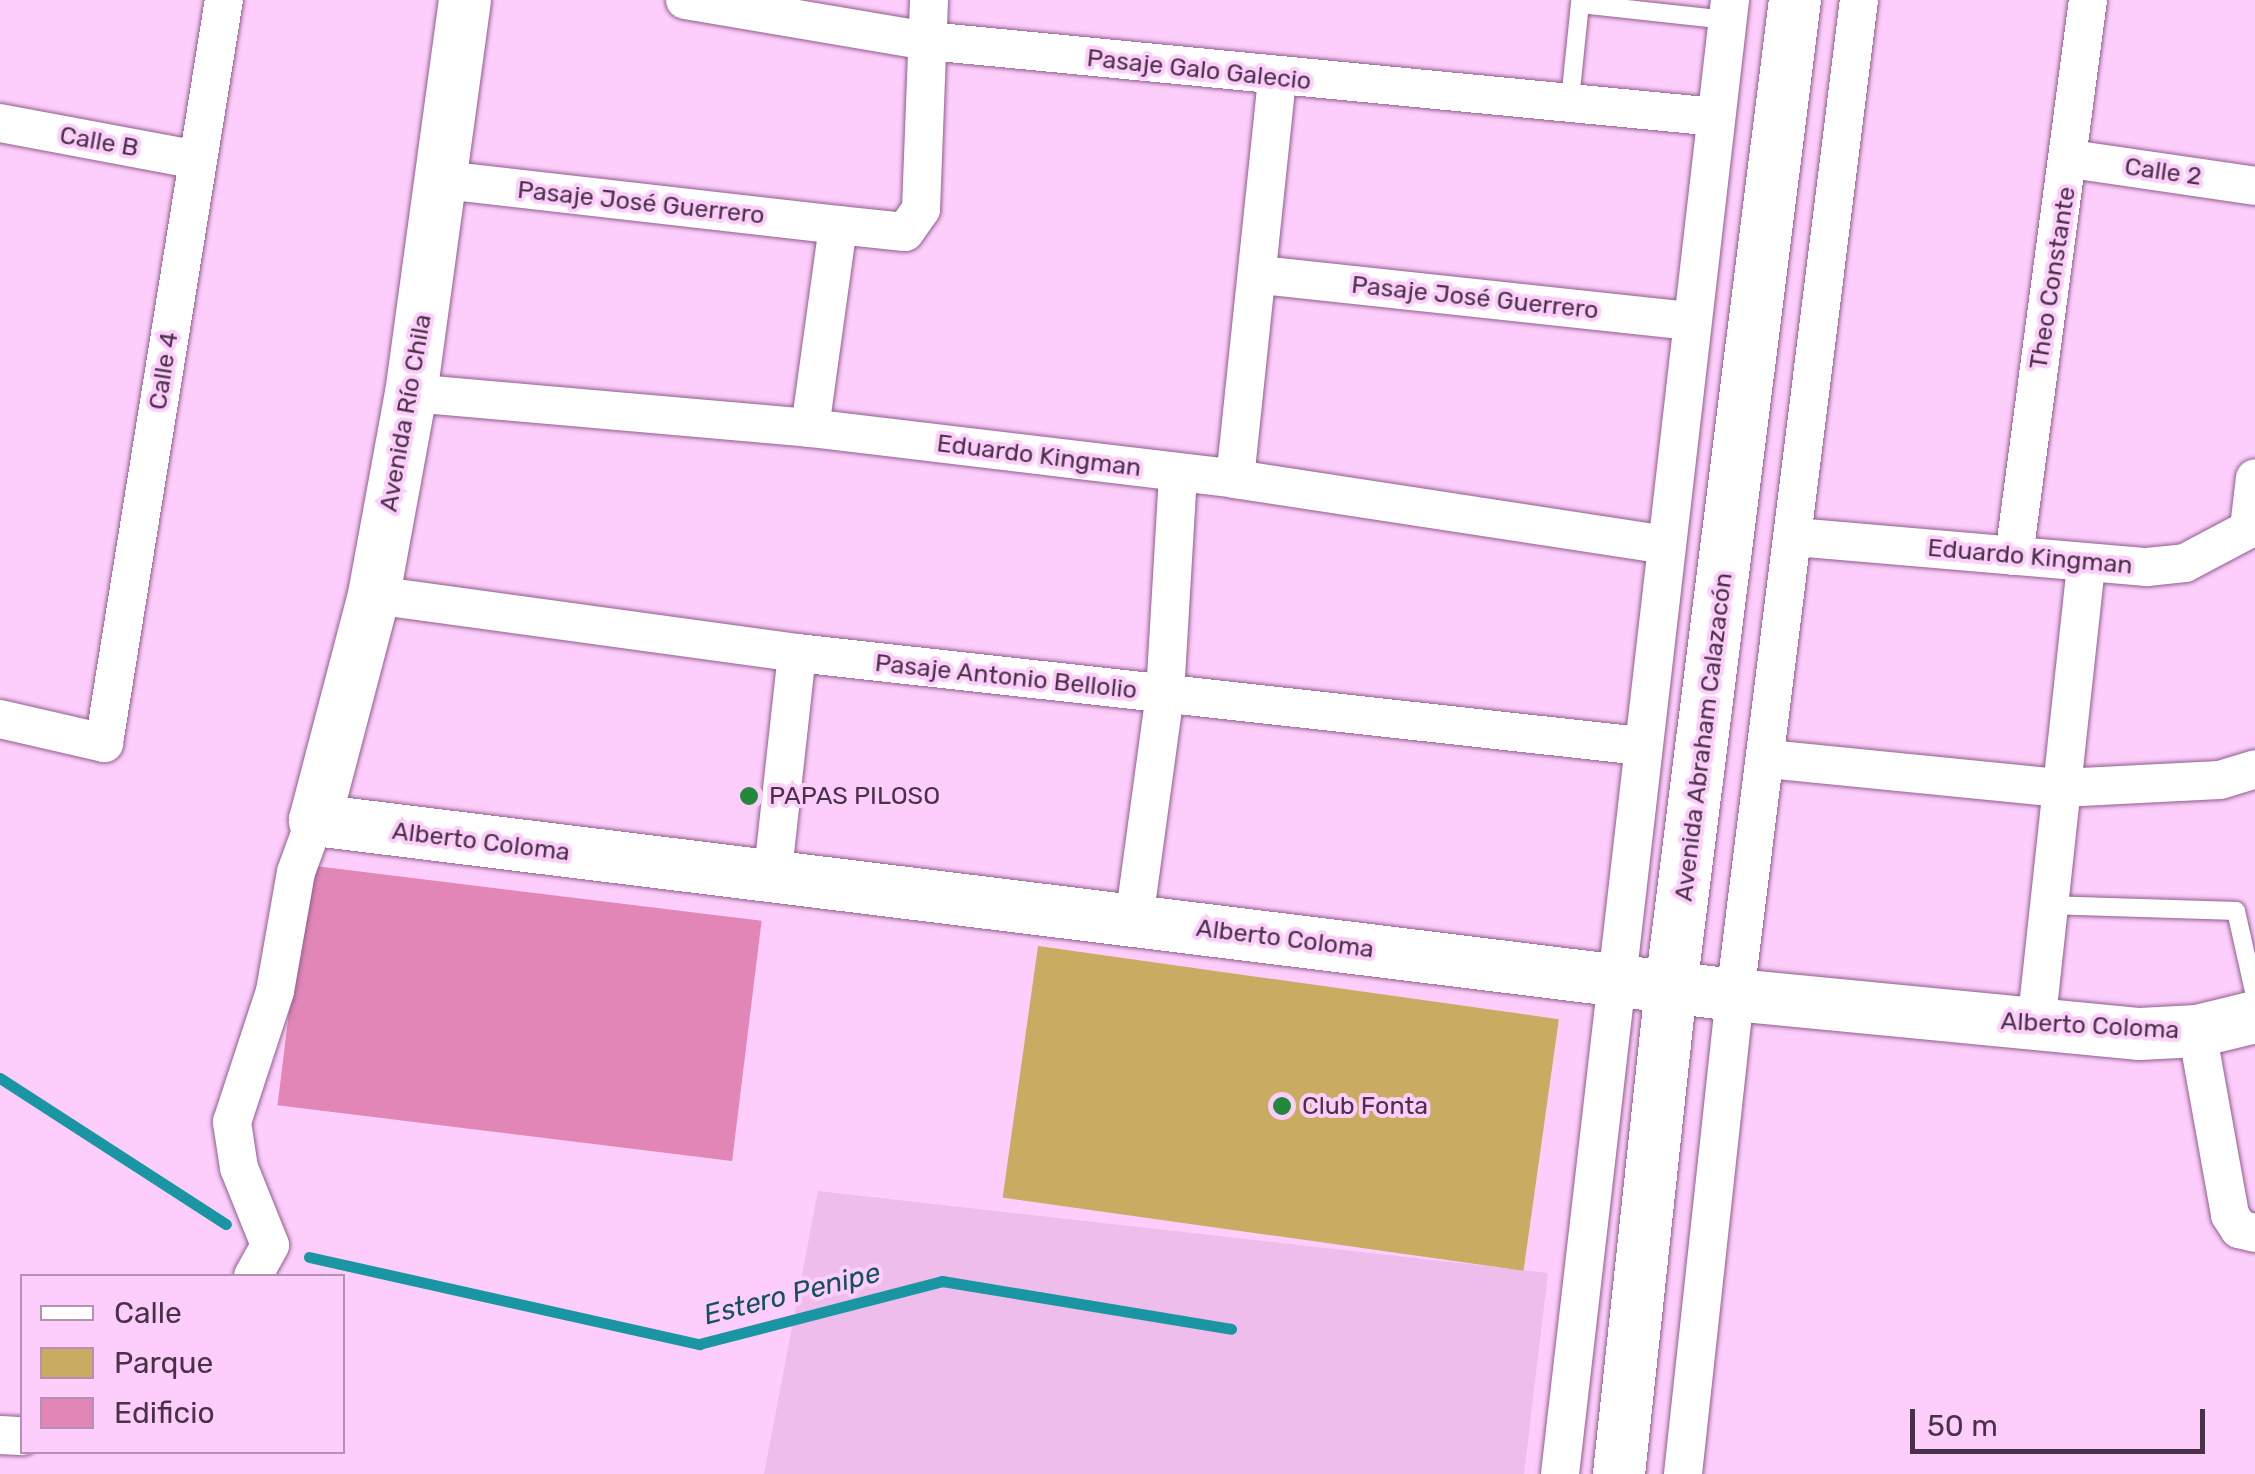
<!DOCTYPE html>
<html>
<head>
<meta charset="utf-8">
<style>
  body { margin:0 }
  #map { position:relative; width:2255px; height:1474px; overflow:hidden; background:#fdcefb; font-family:Rubik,sans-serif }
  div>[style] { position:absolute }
  .built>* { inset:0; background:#eebdec }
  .green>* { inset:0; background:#c9ab61; transform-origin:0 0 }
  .stream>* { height:11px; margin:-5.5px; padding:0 5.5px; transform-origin:5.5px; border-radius:5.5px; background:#1a95a3 }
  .building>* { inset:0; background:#e186b6; transform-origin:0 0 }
  .roads { filter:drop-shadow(0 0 2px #905d8f) drop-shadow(0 0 2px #905d8f) }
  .lane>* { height:18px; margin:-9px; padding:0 9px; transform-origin:9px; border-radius:9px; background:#fff }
  .street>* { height:38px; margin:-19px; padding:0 19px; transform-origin:19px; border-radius:19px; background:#fff }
  .secondary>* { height:52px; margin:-26px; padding:0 26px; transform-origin:26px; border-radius:26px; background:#fff }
  .dots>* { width:28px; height:28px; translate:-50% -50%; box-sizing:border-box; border:5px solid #fdcefb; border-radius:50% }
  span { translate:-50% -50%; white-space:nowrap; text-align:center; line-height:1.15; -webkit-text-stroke:8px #fdcefb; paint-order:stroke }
  .street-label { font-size:25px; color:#493248 }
  .poi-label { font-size:25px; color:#493248 }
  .left { translate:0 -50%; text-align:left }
  .water-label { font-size:28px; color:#13525a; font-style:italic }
  .legend { position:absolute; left:20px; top:1274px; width:325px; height:180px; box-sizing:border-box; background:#fdcefb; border:2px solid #b590b3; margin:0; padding:12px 18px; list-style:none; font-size:30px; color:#493248 }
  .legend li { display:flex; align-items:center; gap:20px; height:50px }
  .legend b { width:50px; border:2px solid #b590b3 }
  .scale { position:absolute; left:1910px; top:1409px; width:295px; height:45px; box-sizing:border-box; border:5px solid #493248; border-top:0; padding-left:12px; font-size:30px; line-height:35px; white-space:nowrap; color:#493248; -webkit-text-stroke:8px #fdcefb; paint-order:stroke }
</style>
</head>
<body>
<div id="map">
  <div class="built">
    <div style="clip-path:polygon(818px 1191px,1548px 1273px,1524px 1474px,764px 1474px)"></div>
  </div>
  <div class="green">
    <div style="left:1038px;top:946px;width:526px;height:254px;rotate:8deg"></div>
  </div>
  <div class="stream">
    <div style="left:0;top:1078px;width:269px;rotate:32.9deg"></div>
    <div style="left:309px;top:1257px;width:400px;rotate:12.6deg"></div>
    <div style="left:699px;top:1344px;width:251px;rotate:-14.5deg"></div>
    <div style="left:942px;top:1281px;width:293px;rotate:9.4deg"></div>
  </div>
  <div class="building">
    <div style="left:307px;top:865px;width:458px;height:242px;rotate:7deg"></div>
  </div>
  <div class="roads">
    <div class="lane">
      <div style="left:1570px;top:100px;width:97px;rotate:-84.1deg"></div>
      <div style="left:1580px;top:4px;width:148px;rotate:6.2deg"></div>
      <div style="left:2047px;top:905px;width:189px;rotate:1.8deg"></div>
      <div style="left:2236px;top:911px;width:87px;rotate:77.4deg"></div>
    </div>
    <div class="street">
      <div style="left:685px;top:0;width:246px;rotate:9.6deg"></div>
      <div style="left:928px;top:41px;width:792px;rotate:5.51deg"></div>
      <div style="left:0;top:123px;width:201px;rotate:10.6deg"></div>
      <div style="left:2071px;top:159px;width:186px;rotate:8.3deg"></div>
      <div style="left:444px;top:180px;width:397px;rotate:6.5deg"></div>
      <div style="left:1260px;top:275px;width:433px;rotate:6.1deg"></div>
      <div style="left:411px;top:393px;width:401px;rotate:5deg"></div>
      <div style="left:810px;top:428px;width:428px;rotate:6.8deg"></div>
      <div style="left:1235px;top:479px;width:434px;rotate:8.7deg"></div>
      <div style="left:810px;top:428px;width:205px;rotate:-82.1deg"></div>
      <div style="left:838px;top:225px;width:67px;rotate:6deg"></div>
      <div style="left:905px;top:232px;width:28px;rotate:-55deg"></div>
      <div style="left:921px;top:209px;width:209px;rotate:-87.8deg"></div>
      <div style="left:1235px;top:479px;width:402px;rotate:-84deg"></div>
      <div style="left:2249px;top:528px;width:50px;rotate:-83.2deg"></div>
      <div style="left:1795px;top:537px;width:353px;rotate:4.9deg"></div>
      <div style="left:2147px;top:567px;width:38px;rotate:-6deg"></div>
      <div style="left:2185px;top:563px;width:79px;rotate:-27.9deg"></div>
      <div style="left:2014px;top:556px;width:561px;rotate:-82.42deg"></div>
      <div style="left:374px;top:595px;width:427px;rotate:7.8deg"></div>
      <div style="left:797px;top:653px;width:849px;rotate:6.29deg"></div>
      <div style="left:0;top:719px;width:107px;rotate:13deg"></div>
      <div style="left:104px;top:743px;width:753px;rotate:-80.83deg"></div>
      <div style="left:1768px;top:759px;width:294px;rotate:5.7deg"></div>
      <div style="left:2061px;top:788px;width:159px;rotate:-2.9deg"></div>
      <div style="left:2220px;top:780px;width:37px;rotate:-17deg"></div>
      <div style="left:772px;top:880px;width:228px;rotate:-83.7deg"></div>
      <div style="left:1134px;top:920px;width:228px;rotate:-82.2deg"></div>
      <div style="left:1165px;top:694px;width:222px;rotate:-86.6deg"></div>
      <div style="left:2036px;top:1026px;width:466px;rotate:-83.8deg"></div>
      <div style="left:2197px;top:1031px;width:187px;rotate:79.8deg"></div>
      <div style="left:2230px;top:1215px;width:17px;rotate:57deg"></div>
      <div style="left:2239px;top:1229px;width:16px;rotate:14deg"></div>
      <div style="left:253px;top:1276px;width:35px;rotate:-61deg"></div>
      <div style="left:270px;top:1245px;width:83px;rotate:-111.9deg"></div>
      <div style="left:239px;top:1168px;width:47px;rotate:-98.7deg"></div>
      <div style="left:232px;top:1122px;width:138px;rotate:-71.8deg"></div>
      <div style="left:275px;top:991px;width:121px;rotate:-80deg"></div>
      <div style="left:296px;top:872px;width:55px;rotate:-69.9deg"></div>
      <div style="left:0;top:1435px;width:22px;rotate:3deg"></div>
      <div style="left:1560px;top:1474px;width:1484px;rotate:-83.42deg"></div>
      <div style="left:1683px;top:1474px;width:482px;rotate:-83.8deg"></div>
      <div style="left:1735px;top:995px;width:1003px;rotate:-82.9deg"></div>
    </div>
    <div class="secondary">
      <div style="left:465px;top:0;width:397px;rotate:97.8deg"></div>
      <div style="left:411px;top:393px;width:205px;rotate:100.4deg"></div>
      <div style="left:374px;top:595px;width:233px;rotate:104.7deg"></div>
      <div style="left:315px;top:820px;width:1431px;rotate:7.03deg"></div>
      <div style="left:1735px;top:995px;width:407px;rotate:5.5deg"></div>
      <div style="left:2140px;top:1034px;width:57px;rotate:-3deg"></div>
      <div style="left:2197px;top:1031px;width:60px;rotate:-13.6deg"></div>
      <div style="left:1619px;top:1474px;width:490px;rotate:-83.9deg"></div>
      <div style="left:1671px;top:987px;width:995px;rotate:-82.84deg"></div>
    </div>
  </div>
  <div class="dots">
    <div style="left:749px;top:796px;background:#23883c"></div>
    <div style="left:1282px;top:1106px;background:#23883c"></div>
  </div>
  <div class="street-label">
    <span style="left:1199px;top:70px;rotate:6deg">Pasaje Galo Galecio</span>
    <span style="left:99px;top:142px;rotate:10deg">Calle B</span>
    <span style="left:2163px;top:172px;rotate:8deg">Calle 2</span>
    <span style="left:641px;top:203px;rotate:6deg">Pasaje José Guerrero</span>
    <span style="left:2053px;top:278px;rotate:-81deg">Theo Constante</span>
    <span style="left:1475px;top:298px;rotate:6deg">Pasaje José Guerrero</span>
    <span style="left:164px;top:371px;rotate:-81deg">Calle 4</span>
    <span style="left:406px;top:413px;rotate:-80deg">Avenida Río Chila</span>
    <span style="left:1039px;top:456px;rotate:7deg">Eduardo Kingman</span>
    <span style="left:2030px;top:557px;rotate:5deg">Eduardo Kingman</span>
    <span style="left:1006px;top:677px;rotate:6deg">Pasaje Antonio Bellolio</span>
    <span style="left:1704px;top:737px;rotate:-83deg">Avenida Abraham Calazacón</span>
    <span style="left:481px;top:842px;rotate:7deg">Alberto Coloma</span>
    <span style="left:1285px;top:939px;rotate:7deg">Alberto Coloma</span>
    <span style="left:2090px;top:1026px;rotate:3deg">Alberto Coloma</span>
  </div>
  <div class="poi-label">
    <span class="left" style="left:769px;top:796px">PAPAS PILOSO</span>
    <span class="left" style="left:1302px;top:1106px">Club Fonta</span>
  </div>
  <div class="water-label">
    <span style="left:792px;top:1294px;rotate:-14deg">Estero Penipe</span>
  </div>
  <ul class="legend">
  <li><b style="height:12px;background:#fff"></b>Calle</li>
  <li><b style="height:28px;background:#c9ab61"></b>Parque</li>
  <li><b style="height:28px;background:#e186b6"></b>Edificio</li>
  </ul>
  <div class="scale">50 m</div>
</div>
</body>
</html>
